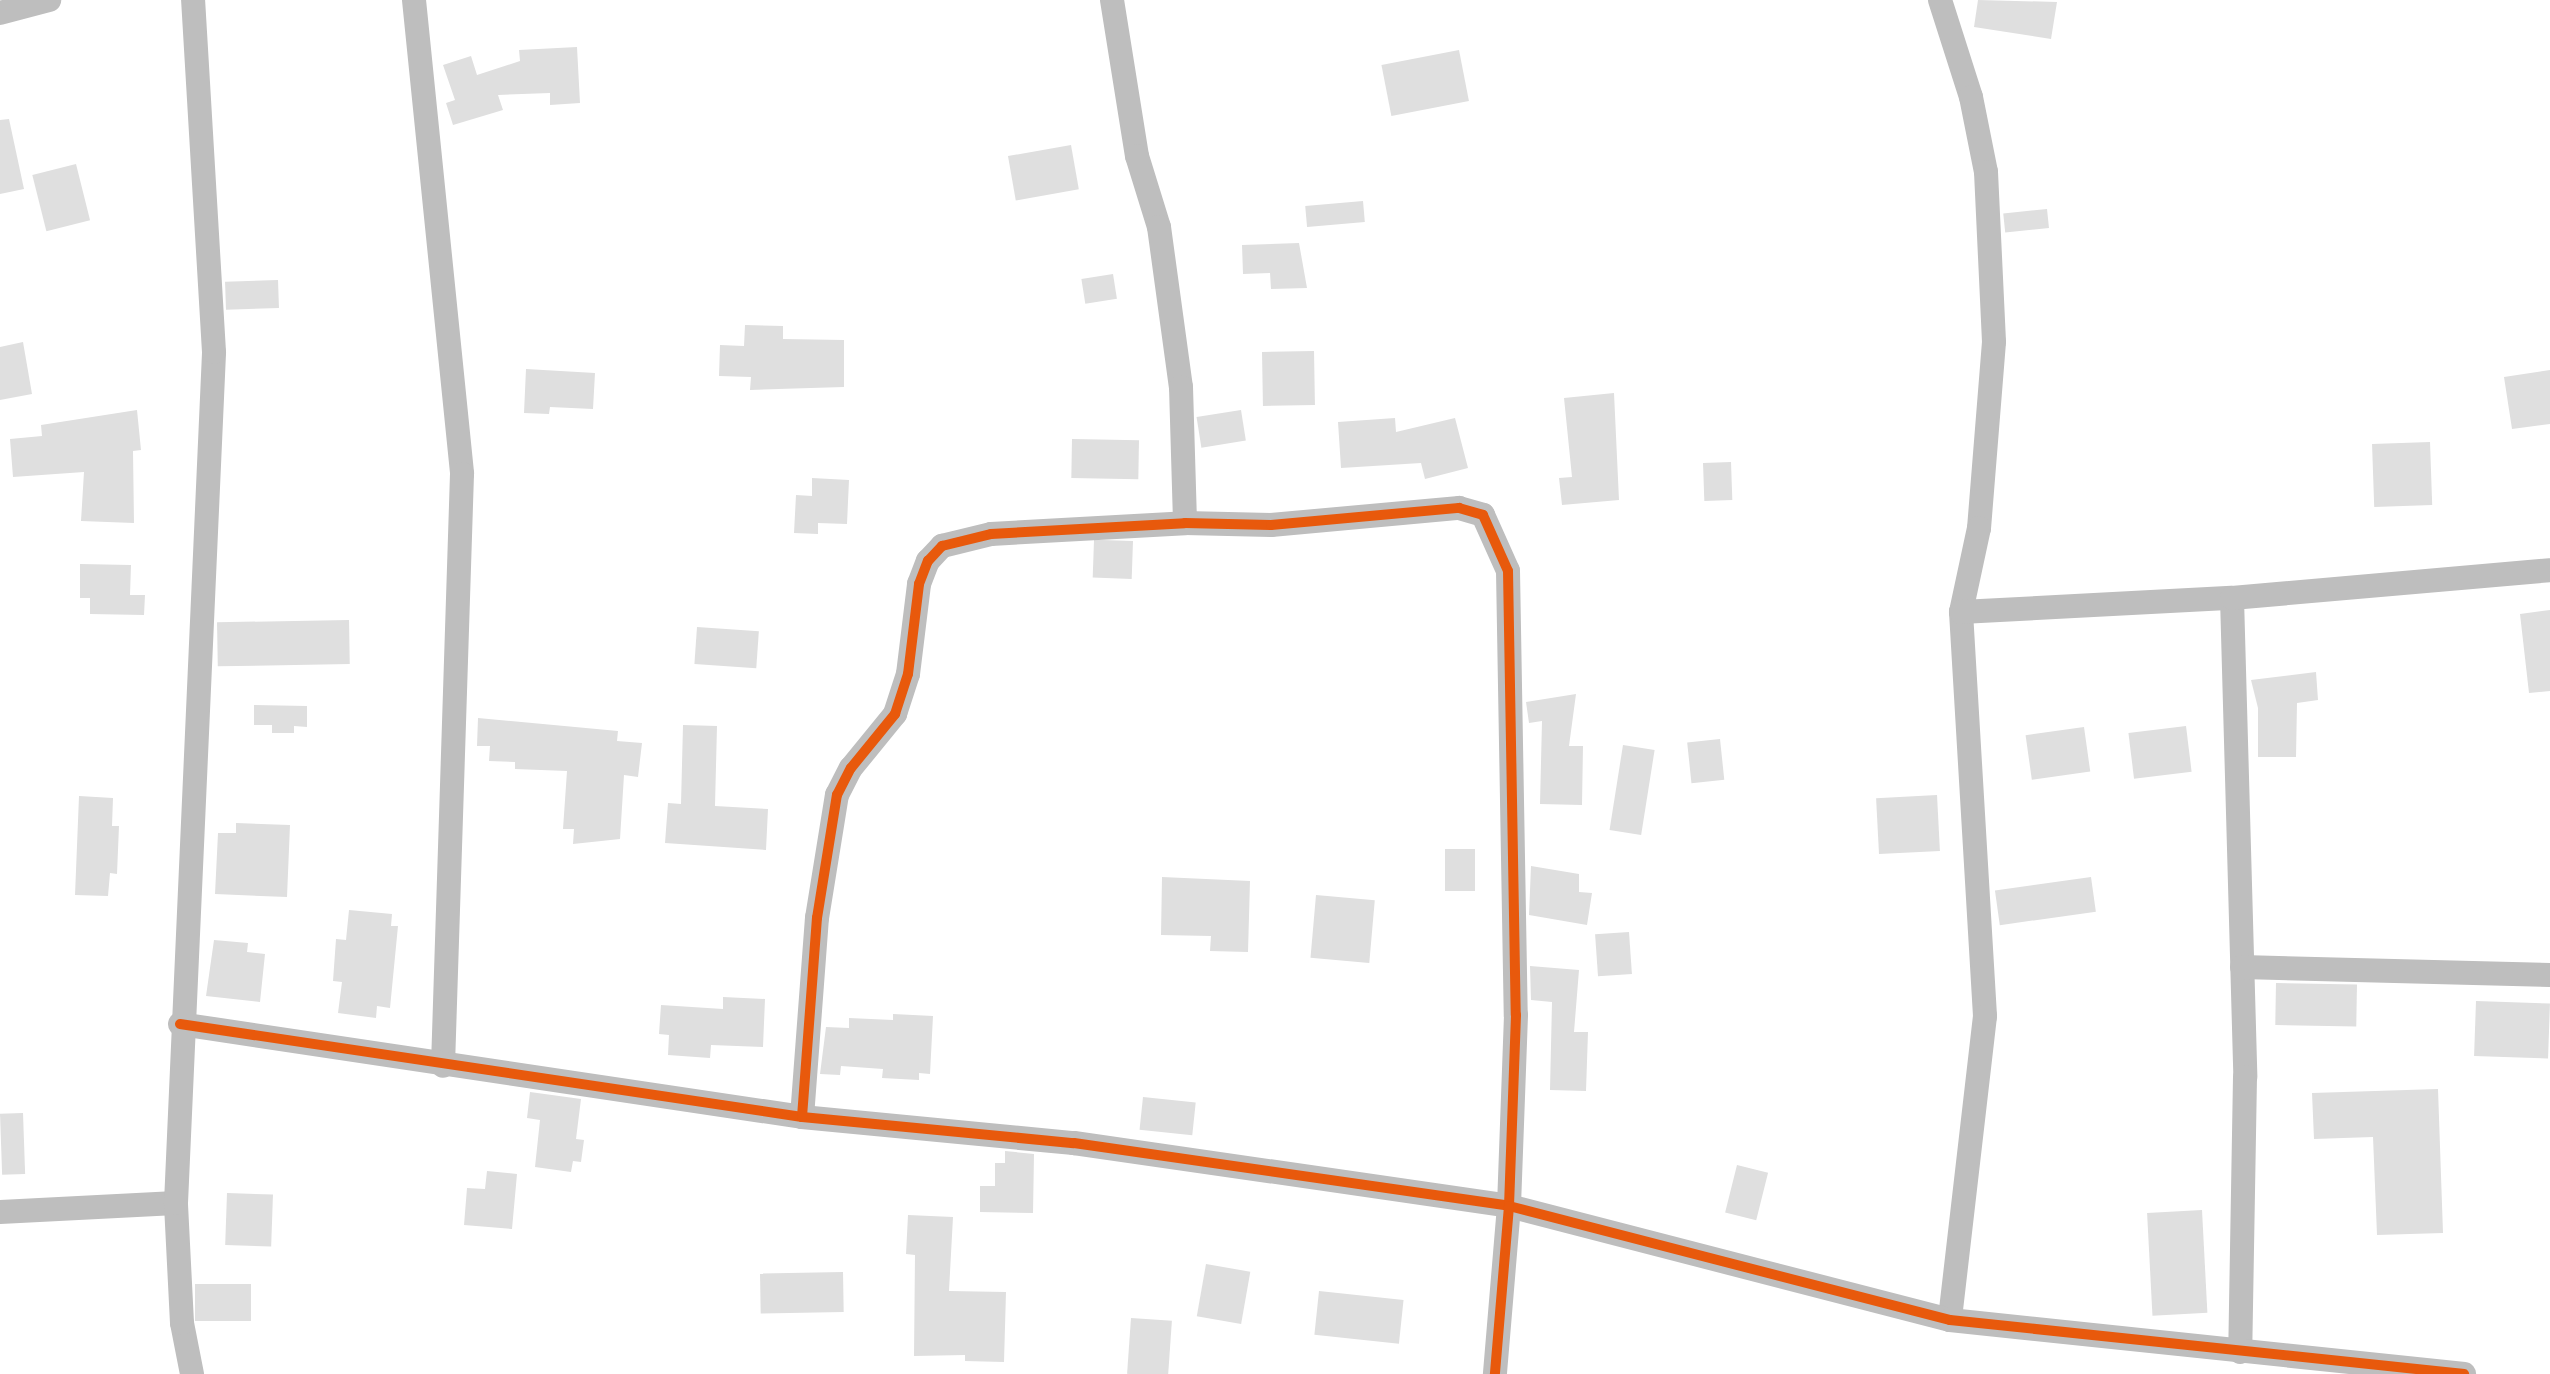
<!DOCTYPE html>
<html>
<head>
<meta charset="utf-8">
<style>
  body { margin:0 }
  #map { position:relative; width:2550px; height:1374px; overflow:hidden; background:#fff; font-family:Montserrat,sans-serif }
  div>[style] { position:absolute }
  .building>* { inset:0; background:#dfdfdf; transform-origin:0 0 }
  .minor>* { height:24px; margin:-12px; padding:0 12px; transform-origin:12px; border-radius:12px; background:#bebebe }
  .cycleway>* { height:10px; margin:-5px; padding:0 5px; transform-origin:5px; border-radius:5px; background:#e8590c }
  span { translate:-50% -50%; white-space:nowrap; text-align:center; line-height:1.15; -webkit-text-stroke:7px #fff; paint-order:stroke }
</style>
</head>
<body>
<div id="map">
  <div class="building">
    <div style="clip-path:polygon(1978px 0,2057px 2px,2051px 39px,1974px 27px)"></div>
    <div style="clip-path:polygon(577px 47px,580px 103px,550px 105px,550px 93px,498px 95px,503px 110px,453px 125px,446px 103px,455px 100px,443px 65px,471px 56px,477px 75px,520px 61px,519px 50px)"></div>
    <div style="left:1459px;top:50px;width:52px;height:79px;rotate:79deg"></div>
    <div style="clip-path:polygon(9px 119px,24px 189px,0 194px,0 120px)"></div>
    <div style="left:1071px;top:145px;width:45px;height:64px;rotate:80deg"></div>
    <div style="left:76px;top:164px;width:58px;height:45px;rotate:76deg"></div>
    <div style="left:1363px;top:201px;width:21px;height:58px;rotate:85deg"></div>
    <div style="left:2047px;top:209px;width:19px;height:44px;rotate:84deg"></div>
    <div style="clip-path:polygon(1299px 243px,1307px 288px,1271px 289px,1270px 273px,1243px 274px,1242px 245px)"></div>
    <div style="left:1113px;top:274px;width:25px;height:32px;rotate:81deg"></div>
    <div style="left:278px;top:280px;width:28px;height:53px;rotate:88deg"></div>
    <div style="clip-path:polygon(745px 325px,783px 326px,783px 339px,844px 340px,844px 387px,750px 390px,751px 377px,719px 376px,720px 345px,744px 346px)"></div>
    <div style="clip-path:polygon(23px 342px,32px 394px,0 400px,0 347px)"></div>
    <div style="left:1314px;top:351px;width:54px;height:52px;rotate:89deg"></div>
    <div style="clip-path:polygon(526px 369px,595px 373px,593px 409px,550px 407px,549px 414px,524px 413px)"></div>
    <div style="clip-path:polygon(2550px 370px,2550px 424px,2512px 429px,2504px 377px)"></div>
    <div style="clip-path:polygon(1614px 393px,1619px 500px,1562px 505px,1559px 478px,1572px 477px,1564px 398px)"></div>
    <div style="clip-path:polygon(137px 410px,141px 450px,133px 451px,134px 523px,81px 521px,84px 472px,13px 477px,10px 439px,42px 436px,41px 425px)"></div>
    <div style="left:1241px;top:410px;width:31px;height:45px;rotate:81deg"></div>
    <div style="clip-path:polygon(1395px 418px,1396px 432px,1455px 418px,1468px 468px,1425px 479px,1421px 463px,1341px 468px,1338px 422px)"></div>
    <div style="left:1072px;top:439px;width:67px;height:39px;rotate:1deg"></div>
    <div style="left:2430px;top:442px;width:63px;height:58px;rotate:88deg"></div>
    <div style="left:1731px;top:462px;width:38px;height:28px;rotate:88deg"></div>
    <div style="clip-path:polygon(812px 478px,849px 480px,847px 524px,818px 523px,818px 534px,794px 533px,796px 495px,812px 496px)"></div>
    <div style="left:1133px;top:541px;width:38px;height:39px;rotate:92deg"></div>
    <div style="clip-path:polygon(80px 564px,131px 565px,130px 595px,145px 595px,144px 615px,90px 614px,90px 598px,80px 598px)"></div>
    <div style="clip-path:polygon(2550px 610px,2550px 691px,2529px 693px,2520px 614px)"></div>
    <div style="left:349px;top:620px;width:44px;height:132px;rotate:89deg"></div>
    <div style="left:697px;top:627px;width:62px;height:37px;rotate:4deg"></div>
    <div style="clip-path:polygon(2316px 672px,2318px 700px,2297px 703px,2296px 757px,2258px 757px,2258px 708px,2251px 680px)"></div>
    <div style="clip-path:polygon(1576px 694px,1569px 746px,1583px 746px,1582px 805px,1540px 804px,1542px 721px,1529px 723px,1526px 702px)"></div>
    <div style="clip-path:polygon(254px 705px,307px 706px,307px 727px,294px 726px,294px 733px,272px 733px,272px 725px,254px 725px)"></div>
    <div style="clip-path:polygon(478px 718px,618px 731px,617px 741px,642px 743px,638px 777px,624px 775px,620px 839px,573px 844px,574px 829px,563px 829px,567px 771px,515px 769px,515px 762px,489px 761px,490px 746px,477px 746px)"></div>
    <div style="clip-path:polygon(683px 725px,717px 726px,715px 806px,768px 809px,766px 850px,665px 843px,668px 803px,681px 804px)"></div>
    <div style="left:2186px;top:726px;width:46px;height:58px;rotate:83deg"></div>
    <div style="left:2084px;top:727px;width:45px;height:59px;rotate:82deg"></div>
    <div style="left:1720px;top:739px;width:41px;height:33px;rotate:84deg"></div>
    <div style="left:1623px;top:745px;width:32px;height:86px;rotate:9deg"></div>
    <div style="left:1937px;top:795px;width:56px;height:61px;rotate:87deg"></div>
    <div style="clip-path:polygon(79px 796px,113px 798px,112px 826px,119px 826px,117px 874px,110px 873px,108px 896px,75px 895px)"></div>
    <div style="clip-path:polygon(236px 823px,290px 825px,287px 897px,215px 894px,218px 833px,236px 833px)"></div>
    <div style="left:1445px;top:849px;width:30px;height:42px"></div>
    <div style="clip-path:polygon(1531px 866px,1579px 874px,1579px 892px,1592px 893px,1587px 925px,1529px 915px)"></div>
    <div style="clip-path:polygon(1162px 877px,1250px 881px,1248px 952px,1210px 951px,1211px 936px,1161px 935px)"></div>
    <div style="left:2091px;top:877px;width:35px;height:97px;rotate:82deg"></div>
    <div style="left:1316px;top:895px;width:59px;height:63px;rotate:5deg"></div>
    <div style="clip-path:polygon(349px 910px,392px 914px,391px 926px,398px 926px,390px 1008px,377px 1006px,376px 1018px,338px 1013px,342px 982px,333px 981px,336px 939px,346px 940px)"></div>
    <div style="left:1629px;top:932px;width:42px;height:34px;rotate:86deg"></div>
    <div style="clip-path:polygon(214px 940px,248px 943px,247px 952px,265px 954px,260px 1002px,206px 996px)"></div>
    <div style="clip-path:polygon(1530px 966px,1579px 970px,1574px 1032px,1588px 1032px,1586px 1091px,1550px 1090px,1552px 1002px,1531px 1000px)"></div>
    <div style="left:2276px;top:983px;width:81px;height:42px;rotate:1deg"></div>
    <div style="clip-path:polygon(723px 997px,765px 999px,763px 1047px,711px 1045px,710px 1058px,668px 1055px,669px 1035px,659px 1034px,661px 1005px,723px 1009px)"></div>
    <div style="left:2476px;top:1001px;width:74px;height:55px;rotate:2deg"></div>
    <div style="clip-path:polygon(893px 1014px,933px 1016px,930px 1074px,919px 1073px,919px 1080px,882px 1078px,883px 1069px,841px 1066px,840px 1075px,820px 1074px,826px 1027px,849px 1028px,849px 1018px,893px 1020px)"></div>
    <div style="clip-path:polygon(2438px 1089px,2443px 1233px,2377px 1235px,2373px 1137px,2314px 1139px,2312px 1093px)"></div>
    <div style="clip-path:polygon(530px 1092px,581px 1099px,576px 1139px,584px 1140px,581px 1162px,573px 1161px,571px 1172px,535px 1167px,540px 1120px,527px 1118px)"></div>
    <div style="left:1143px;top:1097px;width:53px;height:33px;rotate:6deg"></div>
    <div style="left:23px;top:1113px;width:61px;height:23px;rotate:88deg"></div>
    <div style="clip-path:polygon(1005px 1151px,1034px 1154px,1033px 1213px,980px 1212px,980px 1186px,995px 1186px,995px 1163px,1005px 1163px)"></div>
    <div style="left:1737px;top:1165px;width:32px;height:49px;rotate:14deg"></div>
    <div style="clip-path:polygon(487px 1171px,517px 1174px,512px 1229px,464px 1225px,467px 1188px,485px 1189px)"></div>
    <div style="left:227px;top:1193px;width:46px;height:52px;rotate:2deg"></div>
    <div style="left:2202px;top:1210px;width:103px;height:55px;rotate:87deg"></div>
    <div style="clip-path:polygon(908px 1215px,953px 1217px,949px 1291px,1006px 1292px,1004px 1362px,965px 1361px,965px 1355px,914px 1356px,915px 1255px,906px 1254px)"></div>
    <div style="left:1206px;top:1264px;width:45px;height:53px;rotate:10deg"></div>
    <div style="left:843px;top:1272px;width:40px;height:83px;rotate:89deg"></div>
    <div style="left:195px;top:1284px;width:56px;height:37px"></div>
    <div style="left:1319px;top:1291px;width:85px;height:44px;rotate:6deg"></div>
    <div style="left:1131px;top:1318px;width:41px;height:56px;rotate:4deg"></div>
  </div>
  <div class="minor">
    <div style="left:414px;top:0;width:476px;rotate:84.2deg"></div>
    <div style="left:462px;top:474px;width:592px;rotate:91.84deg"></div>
    <div style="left:1112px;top:0;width:158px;rotate:80.9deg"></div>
    <div style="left:1137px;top:156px;width:74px;rotate:72.8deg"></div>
    <div style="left:1159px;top:227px;width:162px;rotate:82.2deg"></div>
    <div style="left:1181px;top:387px;width:136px;rotate:88.3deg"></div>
    <div style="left:1940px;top:0;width:102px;rotate:72.3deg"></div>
    <div style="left:1971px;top:97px;width:76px;rotate:78.7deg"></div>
    <div style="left:1986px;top:172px;width:170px;rotate:87.3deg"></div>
    <div style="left:1994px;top:342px;width:187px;rotate:94.6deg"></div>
    <div style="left:1979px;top:528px;width:86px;rotate:102.1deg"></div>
    <div style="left:1961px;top:612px;width:405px;rotate:86.6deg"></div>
    <div style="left:1985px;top:1016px;width:306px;rotate:96.6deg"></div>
    <div style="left:0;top:13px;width:51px;rotate:-14.9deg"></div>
    <div style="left:2232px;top:598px;width:479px;rotate:88.4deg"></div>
    <div style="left:2245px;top:1077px;width:275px;rotate:91deg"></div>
    <div style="left:1961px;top:612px;width:271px;rotate:-3deg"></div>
    <div style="left:2232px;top:598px;width:319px;rotate:-5deg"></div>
    <div style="left:2242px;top:967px;width:308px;rotate:1.5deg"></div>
    <div style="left:180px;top:1024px;width:629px;rotate:8.5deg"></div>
    <div style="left:802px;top:1117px;width:273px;rotate:5.5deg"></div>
    <div style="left:1074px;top:1143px;width:440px;rotate:8.2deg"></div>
    <div style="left:1509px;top:1206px;width:455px;rotate:14.5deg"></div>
    <div style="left:1950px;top:1320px;width:517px;rotate:6deg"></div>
    <div style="left:802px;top:1117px;width:200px;rotate:-85.7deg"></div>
    <div style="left:817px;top:918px;width:125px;rotate:-80.8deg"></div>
    <div style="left:837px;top:795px;width:30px;rotate:-63deg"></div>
    <div style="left:851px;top:768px;width:70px;rotate:-50.8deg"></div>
    <div style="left:895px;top:714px;width:42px;rotate:-72deg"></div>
    <div style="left:908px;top:674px;width:91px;rotate:-83deg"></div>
    <div style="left:919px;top:584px;width:25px;rotate:-69deg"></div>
    <div style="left:928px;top:561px;width:21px;rotate:-47deg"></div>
    <div style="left:942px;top:546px;width:50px;rotate:-13.8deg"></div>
    <div style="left:991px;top:534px;width:194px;rotate:-3.2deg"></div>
    <div style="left:1185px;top:523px;width:86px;rotate:1.3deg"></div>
    <div style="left:1271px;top:525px;width:189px;rotate:-5.2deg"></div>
    <div style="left:1459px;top:508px;width:25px;rotate:16deg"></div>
    <div style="left:1483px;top:515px;width:61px;rotate:65.9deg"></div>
    <div style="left:1508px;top:571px;width:444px;rotate:89deg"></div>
    <div style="left:1516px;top:1015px;width:191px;rotate:92.1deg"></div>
    <div style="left:1509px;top:1206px;width:169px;rotate:94.8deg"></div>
    <div style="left:0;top:1212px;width:176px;rotate:-2.9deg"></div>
    <div style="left:192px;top:1374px;width:52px;rotate:-101.1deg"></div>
    <div style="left:182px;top:1323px;width:120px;rotate:-92.9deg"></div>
    <div style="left:176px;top:1203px;width:852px;rotate:-87.44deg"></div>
    <div style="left:214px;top:352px;width:353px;rotate:-93.4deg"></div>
  </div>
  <div class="cycleway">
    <div style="left:180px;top:1024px;width:629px;rotate:8.5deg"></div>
    <div style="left:802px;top:1117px;width:273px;rotate:5.5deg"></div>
    <div style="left:1074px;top:1143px;width:440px;rotate:8.2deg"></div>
    <div style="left:1509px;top:1206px;width:455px;rotate:14.5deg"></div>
    <div style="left:1950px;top:1320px;width:517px;rotate:6deg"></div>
    <div style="left:802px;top:1117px;width:200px;rotate:-85.7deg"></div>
    <div style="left:817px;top:918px;width:125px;rotate:-80.8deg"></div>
    <div style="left:837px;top:795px;width:30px;rotate:-63deg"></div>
    <div style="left:851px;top:768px;width:70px;rotate:-50.8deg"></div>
    <div style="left:895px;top:714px;width:42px;rotate:-72deg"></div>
    <div style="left:908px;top:674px;width:91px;rotate:-83deg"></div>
    <div style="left:919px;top:584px;width:25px;rotate:-69deg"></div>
    <div style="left:928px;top:561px;width:21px;rotate:-47deg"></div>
    <div style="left:942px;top:546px;width:50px;rotate:-13.8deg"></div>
    <div style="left:991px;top:534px;width:194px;rotate:-3.2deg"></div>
    <div style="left:1185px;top:523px;width:86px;rotate:1.3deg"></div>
    <div style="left:1271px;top:525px;width:189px;rotate:-5.2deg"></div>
    <div style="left:1459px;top:508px;width:25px;rotate:16deg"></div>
    <div style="left:1483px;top:515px;width:61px;rotate:65.9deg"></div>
    <div style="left:1508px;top:571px;width:444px;rotate:89deg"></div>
    <div style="left:1516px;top:1015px;width:191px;rotate:92.1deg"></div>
    <div style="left:1509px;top:1206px;width:169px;rotate:94.8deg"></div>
  </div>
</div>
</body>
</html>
